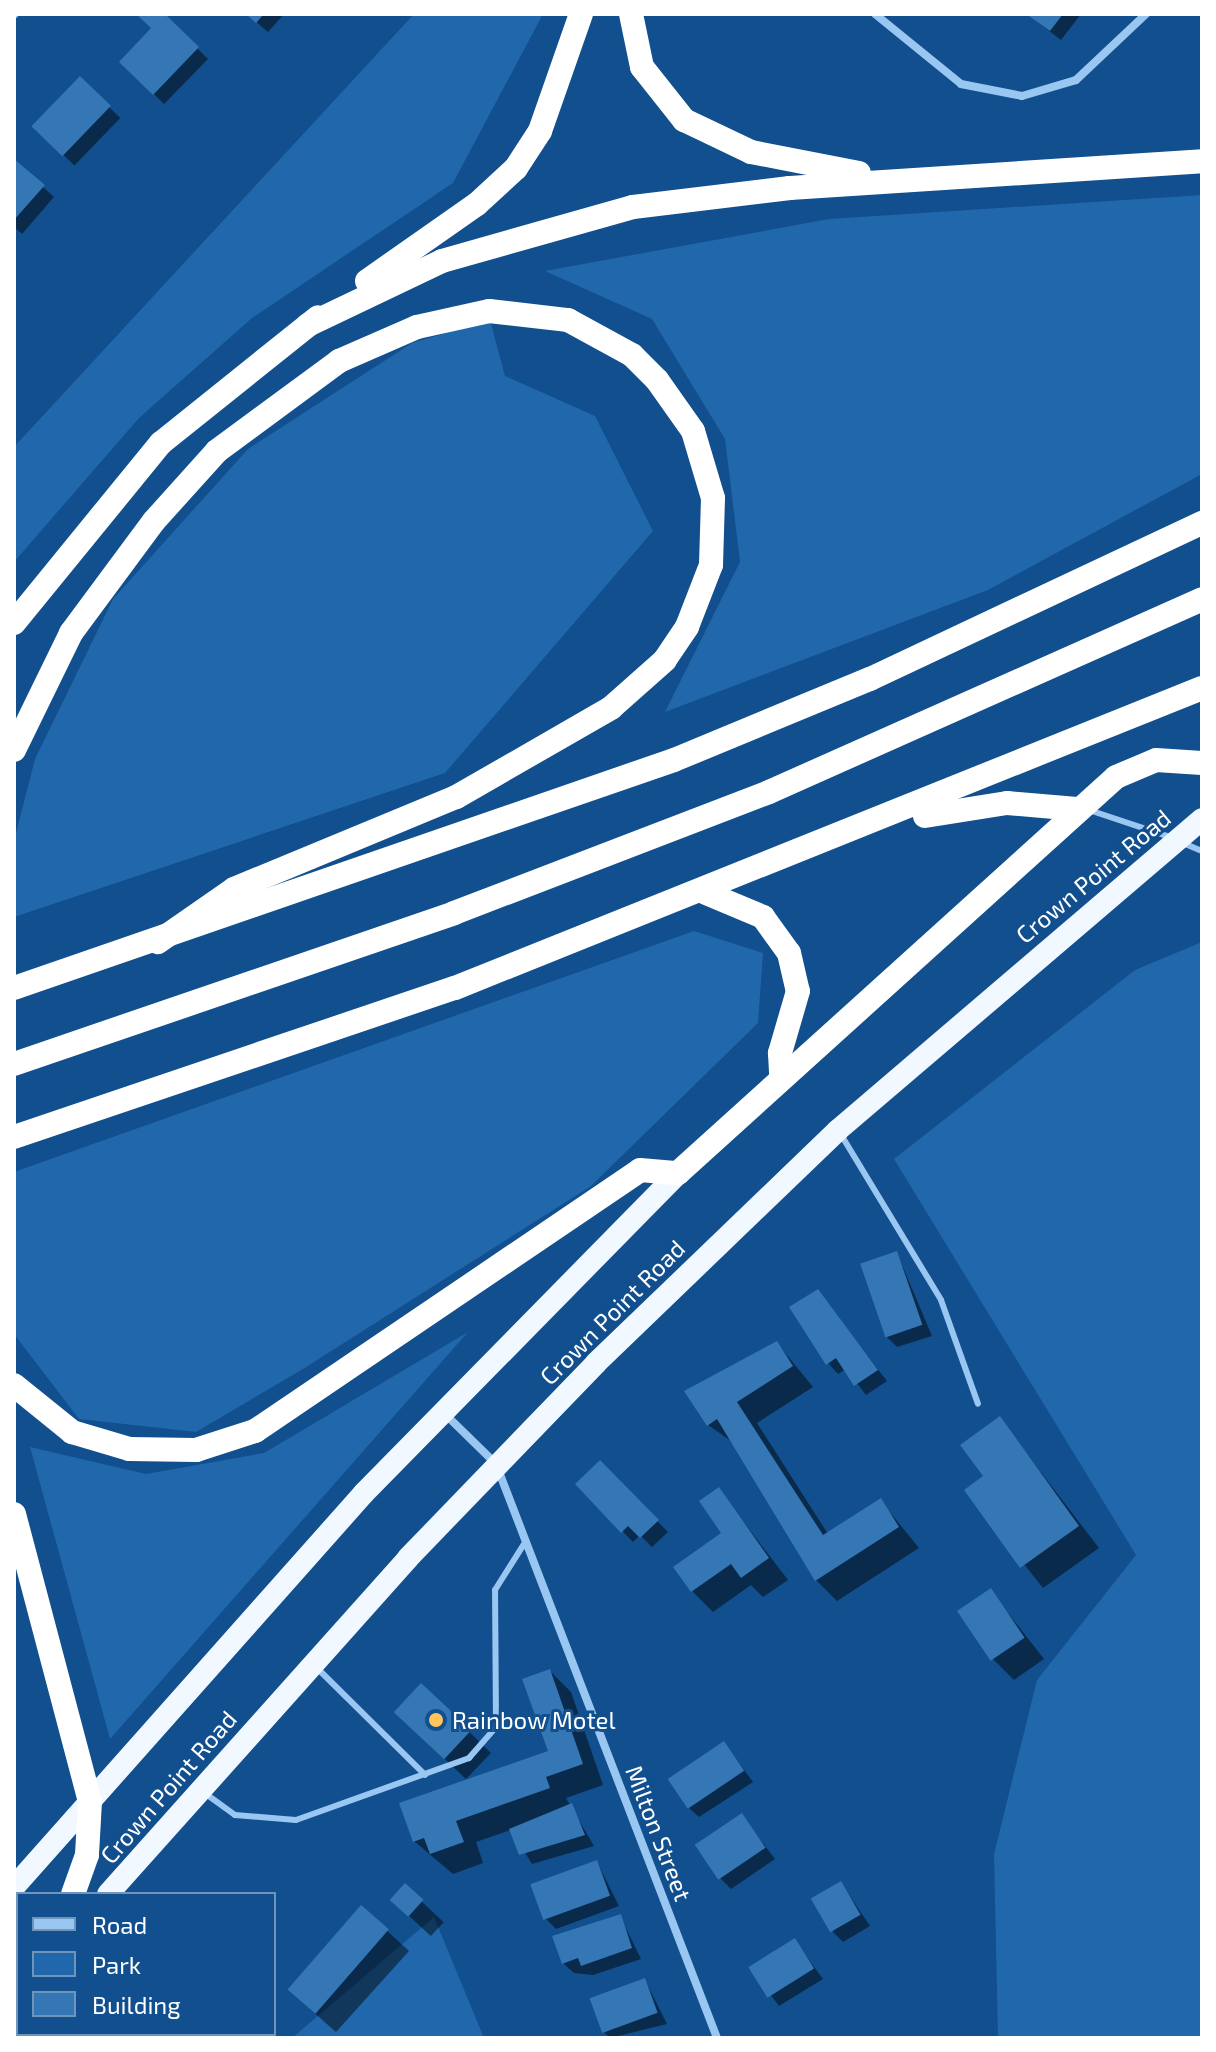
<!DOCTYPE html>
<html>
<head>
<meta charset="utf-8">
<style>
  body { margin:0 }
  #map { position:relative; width:1216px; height:2052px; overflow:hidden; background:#114f8e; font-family:"Exo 2",sans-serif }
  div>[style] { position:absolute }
  .green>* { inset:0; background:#2067ab }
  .shadow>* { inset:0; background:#0007; transform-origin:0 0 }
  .building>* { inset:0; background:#3576b5; transform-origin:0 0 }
  .service>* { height:6px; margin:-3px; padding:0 3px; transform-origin:3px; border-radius:3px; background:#9ac7f2 }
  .minor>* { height:8px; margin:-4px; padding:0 4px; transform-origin:4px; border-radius:4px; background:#9ac7f2 }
  .trunk>* { height:22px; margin:-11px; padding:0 11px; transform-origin:11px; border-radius:11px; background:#f2f8ff }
  .motorway>* { height:24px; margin:-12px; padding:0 12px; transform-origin:12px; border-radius:12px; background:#fff }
  .dots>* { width:22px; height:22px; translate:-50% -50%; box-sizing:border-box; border:4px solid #114f8e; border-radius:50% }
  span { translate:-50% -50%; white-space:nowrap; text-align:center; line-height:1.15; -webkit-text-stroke:6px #114f8e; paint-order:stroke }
  .street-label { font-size:24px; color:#fff }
  .poi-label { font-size:24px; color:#fff }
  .left { translate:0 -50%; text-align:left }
  .frame { position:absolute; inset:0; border:16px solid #fff; pointer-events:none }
  .legend { position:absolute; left:16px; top:1892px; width:260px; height:144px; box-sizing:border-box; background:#114f8e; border:2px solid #7095bb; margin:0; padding:10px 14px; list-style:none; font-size:24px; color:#fff }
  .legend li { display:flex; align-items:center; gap:16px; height:40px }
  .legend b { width:40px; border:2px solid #7095bb }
</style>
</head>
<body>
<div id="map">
  <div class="green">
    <div style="clip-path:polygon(414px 14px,543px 14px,453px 183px,252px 318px,139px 418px,14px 562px,14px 447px)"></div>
    <div style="clip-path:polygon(1202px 195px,1202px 474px,988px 590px,665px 712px,740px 562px,725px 439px,652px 319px,545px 271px,829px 219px)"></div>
    <div style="clip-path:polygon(490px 320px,505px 376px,595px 416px,653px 531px,445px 773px,14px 917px,14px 841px,35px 759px,113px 599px,248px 449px,412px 343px)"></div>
    <div style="clip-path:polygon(694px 931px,763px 953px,758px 1023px,591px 1186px,303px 1369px,196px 1432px,79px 1419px,14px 1334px,14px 1172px)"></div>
    <div style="clip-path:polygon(1202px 942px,1202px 2038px,998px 2038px,994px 1854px,1037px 1680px,1136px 1555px,894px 1159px,1135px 970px)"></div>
    <div style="clip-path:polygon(468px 1332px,110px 1739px,30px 1447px,146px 1474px,264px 1453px)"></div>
    <div style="clip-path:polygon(434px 1917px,484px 2038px,292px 2038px)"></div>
  </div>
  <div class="shadow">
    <div style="clip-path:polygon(139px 14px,162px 14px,208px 59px,164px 104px,121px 62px,154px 29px)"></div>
    <div style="clip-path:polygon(247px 14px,284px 14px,268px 32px)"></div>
    <div style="clip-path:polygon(1027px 14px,1081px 14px,1061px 40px)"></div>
    <div style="left:80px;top:79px;width:56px;height:66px;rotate:44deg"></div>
    <div style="clip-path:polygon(14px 161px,54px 197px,22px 234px,14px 227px)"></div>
    <div style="clip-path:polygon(897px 1253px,932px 1336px,897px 1347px,887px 1337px)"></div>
    <div style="clip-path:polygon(817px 1291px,887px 1381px,866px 1395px,846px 1369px,838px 1374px,828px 1363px)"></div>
    <div style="clip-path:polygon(777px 1343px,813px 1387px,757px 1423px,828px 1534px,880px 1500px,919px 1548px,837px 1601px,816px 1580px,734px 1443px,708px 1425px)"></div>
    <div style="clip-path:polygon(1000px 1419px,1099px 1548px,1043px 1588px,966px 1491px,985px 1477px)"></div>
    <div style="clip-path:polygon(600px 1463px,668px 1532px,652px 1547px,640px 1535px,633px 1542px,578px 1485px)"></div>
    <div style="clip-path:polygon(719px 1490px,788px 1580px,763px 1597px,751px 1585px,713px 1612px,692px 1591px,724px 1533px)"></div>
    <div style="clip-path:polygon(990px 1590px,1044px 1659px,1014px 1680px,993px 1659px)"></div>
    <div style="clip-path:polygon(550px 1671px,571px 1692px,603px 1785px,566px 1798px,594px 1846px,532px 1864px,511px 1830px,476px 1842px,483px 1863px,453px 1874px,414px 1841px,550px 1752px)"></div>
    <div style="clip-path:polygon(421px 1685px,491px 1753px,466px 1779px,416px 1732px)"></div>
    <div style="clip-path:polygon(724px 1743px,753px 1782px,699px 1817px,688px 1807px)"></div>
    <div style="clip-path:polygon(742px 1816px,775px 1859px,731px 1889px,720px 1878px)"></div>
    <div style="clip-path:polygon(597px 1862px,619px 1906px,556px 1929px,545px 1918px)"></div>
    <div style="clip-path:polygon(841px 1883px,870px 1926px,843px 1942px,833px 1932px)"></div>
    <div style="left:405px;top:1886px;width:53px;height:19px;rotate:43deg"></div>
    <div style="clip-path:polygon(361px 1907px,409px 1951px,336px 2032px,310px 2009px)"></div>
    <div style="clip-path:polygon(620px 1916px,641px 1959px,593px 1975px,574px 1973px,563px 1963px)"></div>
    <div style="clip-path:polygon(795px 1941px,823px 1979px,779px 2006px,751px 1969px)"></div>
    <div style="clip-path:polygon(645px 1980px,667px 2024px,610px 2038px,604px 2032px)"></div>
  </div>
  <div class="building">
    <div style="clip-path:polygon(136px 14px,165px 14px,199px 47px,153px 95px,119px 62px,151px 28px)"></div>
    <div style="clip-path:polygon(246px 14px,264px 14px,256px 23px)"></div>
    <div style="clip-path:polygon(1026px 14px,1063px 14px,1050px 31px)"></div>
    <div style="left:80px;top:76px;width:43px;height:70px;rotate:44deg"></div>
    <div style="clip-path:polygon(14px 159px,45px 185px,14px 220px)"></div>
    <div style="left:897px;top:1251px;width:78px;height:39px;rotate:71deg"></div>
    <div style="clip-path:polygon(818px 1289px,878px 1370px,854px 1386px,836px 1358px,826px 1365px,789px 1307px)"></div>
    <div style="clip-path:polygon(777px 1341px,793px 1366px,737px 1402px,823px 1535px,881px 1498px,899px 1527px,815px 1581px,717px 1419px,707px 1426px,684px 1391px)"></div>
    <div style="clip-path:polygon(1000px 1416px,1079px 1526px,1020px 1568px,964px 1490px,983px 1476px,960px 1445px)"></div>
    <div style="clip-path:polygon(600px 1460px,659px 1520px,640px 1538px,628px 1526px,621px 1533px,575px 1484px)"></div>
    <div style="clip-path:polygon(719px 1487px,769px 1558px,741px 1578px,731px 1564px,691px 1592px,673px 1567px,721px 1533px,699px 1501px)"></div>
    <div style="left:991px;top:1588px;width:60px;height:41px;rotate:56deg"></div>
    <div style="clip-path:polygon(550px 1669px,583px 1764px,546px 1777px,550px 1788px,456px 1821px,464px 1842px,430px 1854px,424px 1838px,413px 1842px,399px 1803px,548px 1751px,522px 1679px)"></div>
    <div style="left:421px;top:1683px;width:69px;height:40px;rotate:43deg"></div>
    <div style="left:724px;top:1741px;width:36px;height:68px;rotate:56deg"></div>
    <div style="clip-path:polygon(572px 1803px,585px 1835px,519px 1855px,509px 1829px)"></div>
    <div style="left:742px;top:1813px;width:42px;height:57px;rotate:56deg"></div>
    <div style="left:597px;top:1860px;width:38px;height:71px;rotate:70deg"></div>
    <div style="left:841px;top:1881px;width:39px;height:35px;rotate:60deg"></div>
    <div style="left:405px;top:1883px;width:25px;height:23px;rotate:42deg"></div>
    <div style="left:361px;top:1905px;width:37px;height:112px;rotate:41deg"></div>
    <div style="clip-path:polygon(621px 1914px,632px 1948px,581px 1966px,578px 1958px,562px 1964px,552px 1936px)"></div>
    <div style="left:795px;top:1938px;width:36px;height:55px;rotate:58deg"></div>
    <div style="left:645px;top:1978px;width:37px;height:59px;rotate:70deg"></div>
  </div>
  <div class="service">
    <div style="left:1089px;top:810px;width:89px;rotate:18.4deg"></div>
    <div style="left:1183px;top:843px;width:21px;rotate:23deg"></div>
    <div style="left:840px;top:1133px;width:195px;rotate:58.8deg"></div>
    <div style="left:941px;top:1300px;width:110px;rotate:70.4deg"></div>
    <div style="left:317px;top:1668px;width:152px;rotate:44.7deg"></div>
    <div style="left:206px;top:1794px;width:36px;rotate:36deg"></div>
    <div style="left:235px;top:1815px;width:61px;rotate:4.7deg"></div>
    <div style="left:296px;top:1820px;width:184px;rotate:-19.7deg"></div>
    <div style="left:469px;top:1758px;width:41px;rotate:-48.9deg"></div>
    <div style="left:496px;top:1727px;width:137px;rotate:-90.4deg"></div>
    <div style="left:495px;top:1590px;width:54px;rotate:-57.8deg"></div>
  </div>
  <div class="minor">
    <div style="left:875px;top:14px;width:111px;rotate:39.1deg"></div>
    <div style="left:961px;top:84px;width:62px;rotate:11.1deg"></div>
    <div style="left:1022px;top:96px;width:56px;rotate:-16.5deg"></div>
    <div style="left:1076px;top:80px;width:96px;rotate:-43.3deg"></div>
    <div style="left:14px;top:15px;width:1px;rotate:-45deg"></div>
    <div style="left:445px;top:1414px;width:71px;rotate:44.4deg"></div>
    <div style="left:496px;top:1464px;width:615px;rotate:68.94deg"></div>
  </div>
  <div class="trunk">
    <div style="left:14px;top:1887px;width:527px;rotate:-48.38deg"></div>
    <div style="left:364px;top:1493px;width:448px;rotate:-45.5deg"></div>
    <div style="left:108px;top:1894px;width:450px;rotate:-48.2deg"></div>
    <div style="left:408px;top:1558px;width:271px;rotate:-46deg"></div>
    <div style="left:596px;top:1363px;width:336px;rotate:-43.9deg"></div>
    <div style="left:838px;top:1130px;width:479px;rotate:-40.5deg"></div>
    <div style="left:14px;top:1999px;width:6px;rotate:-51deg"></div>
  </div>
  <div class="motorway">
    <div style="left:631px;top:14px;width:54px;rotate:78.3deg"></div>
    <div style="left:642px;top:67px;width:68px;rotate:51.6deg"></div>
    <div style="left:684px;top:120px;width:74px;rotate:25.5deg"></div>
    <div style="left:751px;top:152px;width:110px;rotate:11deg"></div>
    <div style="left:367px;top:281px;width:134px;rotate:-35deg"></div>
    <div style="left:477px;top:204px;width:53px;rotate:-42.7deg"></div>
    <div style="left:516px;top:168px;width:44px;rotate:-57deg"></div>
    <div style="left:540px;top:131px;width:124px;rotate:-70.7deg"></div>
    <div style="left:308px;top:325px;width:148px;rotate:-25.5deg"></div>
    <div style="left:442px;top:261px;width:198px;rotate:-15.8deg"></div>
    <div style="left:633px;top:207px;width:158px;rotate:-6.9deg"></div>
    <div style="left:790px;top:188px;width:413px;rotate:-3.7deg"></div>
    <div style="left:14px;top:623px;width:232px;rotate:-50.8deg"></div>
    <div style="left:161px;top:443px;width:201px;rotate:-38.7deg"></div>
    <div style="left:14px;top:750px;width:130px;rotate:-64deg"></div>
    <div style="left:71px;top:633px;width:139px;rotate:-53.5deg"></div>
    <div style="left:154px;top:521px;width:94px;rotate:-48deg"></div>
    <div style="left:217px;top:451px;width:152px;rotate:-36.4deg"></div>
    <div style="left:339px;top:361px;width:85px;rotate:-23.6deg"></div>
    <div style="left:417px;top:327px;width:74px;rotate:-12.5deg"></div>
    <div style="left:489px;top:311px;width:80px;rotate:6.5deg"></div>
    <div style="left:568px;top:320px;width:73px;rotate:28.7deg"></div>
    <div style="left:632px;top:355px;width:35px;rotate:45deg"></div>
    <div style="left:657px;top:380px;width:62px;rotate:54.8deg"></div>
    <div style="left:693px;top:431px;width:70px;rotate:73.4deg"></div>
    <div style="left:713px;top:498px;width:67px;rotate:91.7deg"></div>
    <div style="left:711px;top:565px;width:66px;rotate:111.2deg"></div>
    <div style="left:687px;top:627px;width:40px;rotate:124deg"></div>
    <div style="left:665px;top:660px;width:72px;rotate:138.4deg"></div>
    <div style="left:611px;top:708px;width:179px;rotate:150.1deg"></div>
    <div style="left:456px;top:797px;width:240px;rotate:157.5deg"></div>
    <div style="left:234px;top:889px;width:93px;rotate:145.1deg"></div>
    <div style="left:925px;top:816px;width:83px;rotate:-9deg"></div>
    <div style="left:1007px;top:803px;width:70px;rotate:4.9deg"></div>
    <div style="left:706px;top:893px;width:62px;rotate:22.8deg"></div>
    <div style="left:763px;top:917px;width:44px;rotate:54.2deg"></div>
    <div style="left:789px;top:953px;width:39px;rotate:77deg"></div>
    <div style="left:798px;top:991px;width:65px;rotate:106.2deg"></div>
    <div style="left:780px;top:1053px;width:22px;rotate:87deg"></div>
    <div style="left:14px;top:988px;width:698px;rotate:-19.06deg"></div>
    <div style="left:674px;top:760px;width:212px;rotate:-22.5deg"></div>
    <div style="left:870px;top:679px;width:367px;rotate:-25.2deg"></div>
    <div style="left:14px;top:1064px;width:465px;rotate:-18.9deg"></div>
    <div style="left:454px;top:913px;width:337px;rotate:-21deg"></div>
    <div style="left:769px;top:792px;width:474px;rotate:-24deg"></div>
    <div style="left:14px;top:1137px;width:465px;rotate:-18.7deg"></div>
    <div style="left:455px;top:988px;width:805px;rotate:-21.88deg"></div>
    <div style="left:14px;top:1385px;width:75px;rotate:39deg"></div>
    <div style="left:72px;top:1432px;width:59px;rotate:16.6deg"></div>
    <div style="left:129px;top:1449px;width:67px;rotate:0.9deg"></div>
    <div style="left:196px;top:1450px;width:62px;rotate:-17.9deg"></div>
    <div style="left:255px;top:1431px;width:465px;rotate:-34.1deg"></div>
    <div style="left:640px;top:1170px;width:38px;rotate:5deg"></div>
    <div style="left:678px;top:1173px;width:590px;rotate:-42.12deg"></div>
    <div style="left:1116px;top:777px;width:43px;rotate:-23deg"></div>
    <div style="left:1156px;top:760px;width:46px;rotate:3.7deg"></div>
    <div style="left:14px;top:1514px;width:297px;rotate:75.2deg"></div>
    <div style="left:90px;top:1801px;width:54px;rotate:93.2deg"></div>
    <div style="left:87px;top:1855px;width:41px;rotate:109.7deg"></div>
    <div style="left:14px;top:1983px;width:7px;rotate:-56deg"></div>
  </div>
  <div class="dots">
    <div style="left:436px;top:1720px;background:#ffc55b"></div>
  </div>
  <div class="street-label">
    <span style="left:1093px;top:876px;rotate:-40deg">Crown Point Road</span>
    <span style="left:612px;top:1312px;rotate:-45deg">Crown Point Road</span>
    <span style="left:168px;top:1787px;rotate:-49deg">Crown Point Road</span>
    <span style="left:659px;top:1833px;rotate:69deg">Milton Street</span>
  </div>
  <div class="poi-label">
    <span class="left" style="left:452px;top:1720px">Rainbow Motel</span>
  </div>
  <div class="frame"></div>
  <ul class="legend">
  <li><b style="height:10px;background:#9ac7f2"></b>Road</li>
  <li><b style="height:22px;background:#2067ab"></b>Park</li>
  <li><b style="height:22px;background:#3576b5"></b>Building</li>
  </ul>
</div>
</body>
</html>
